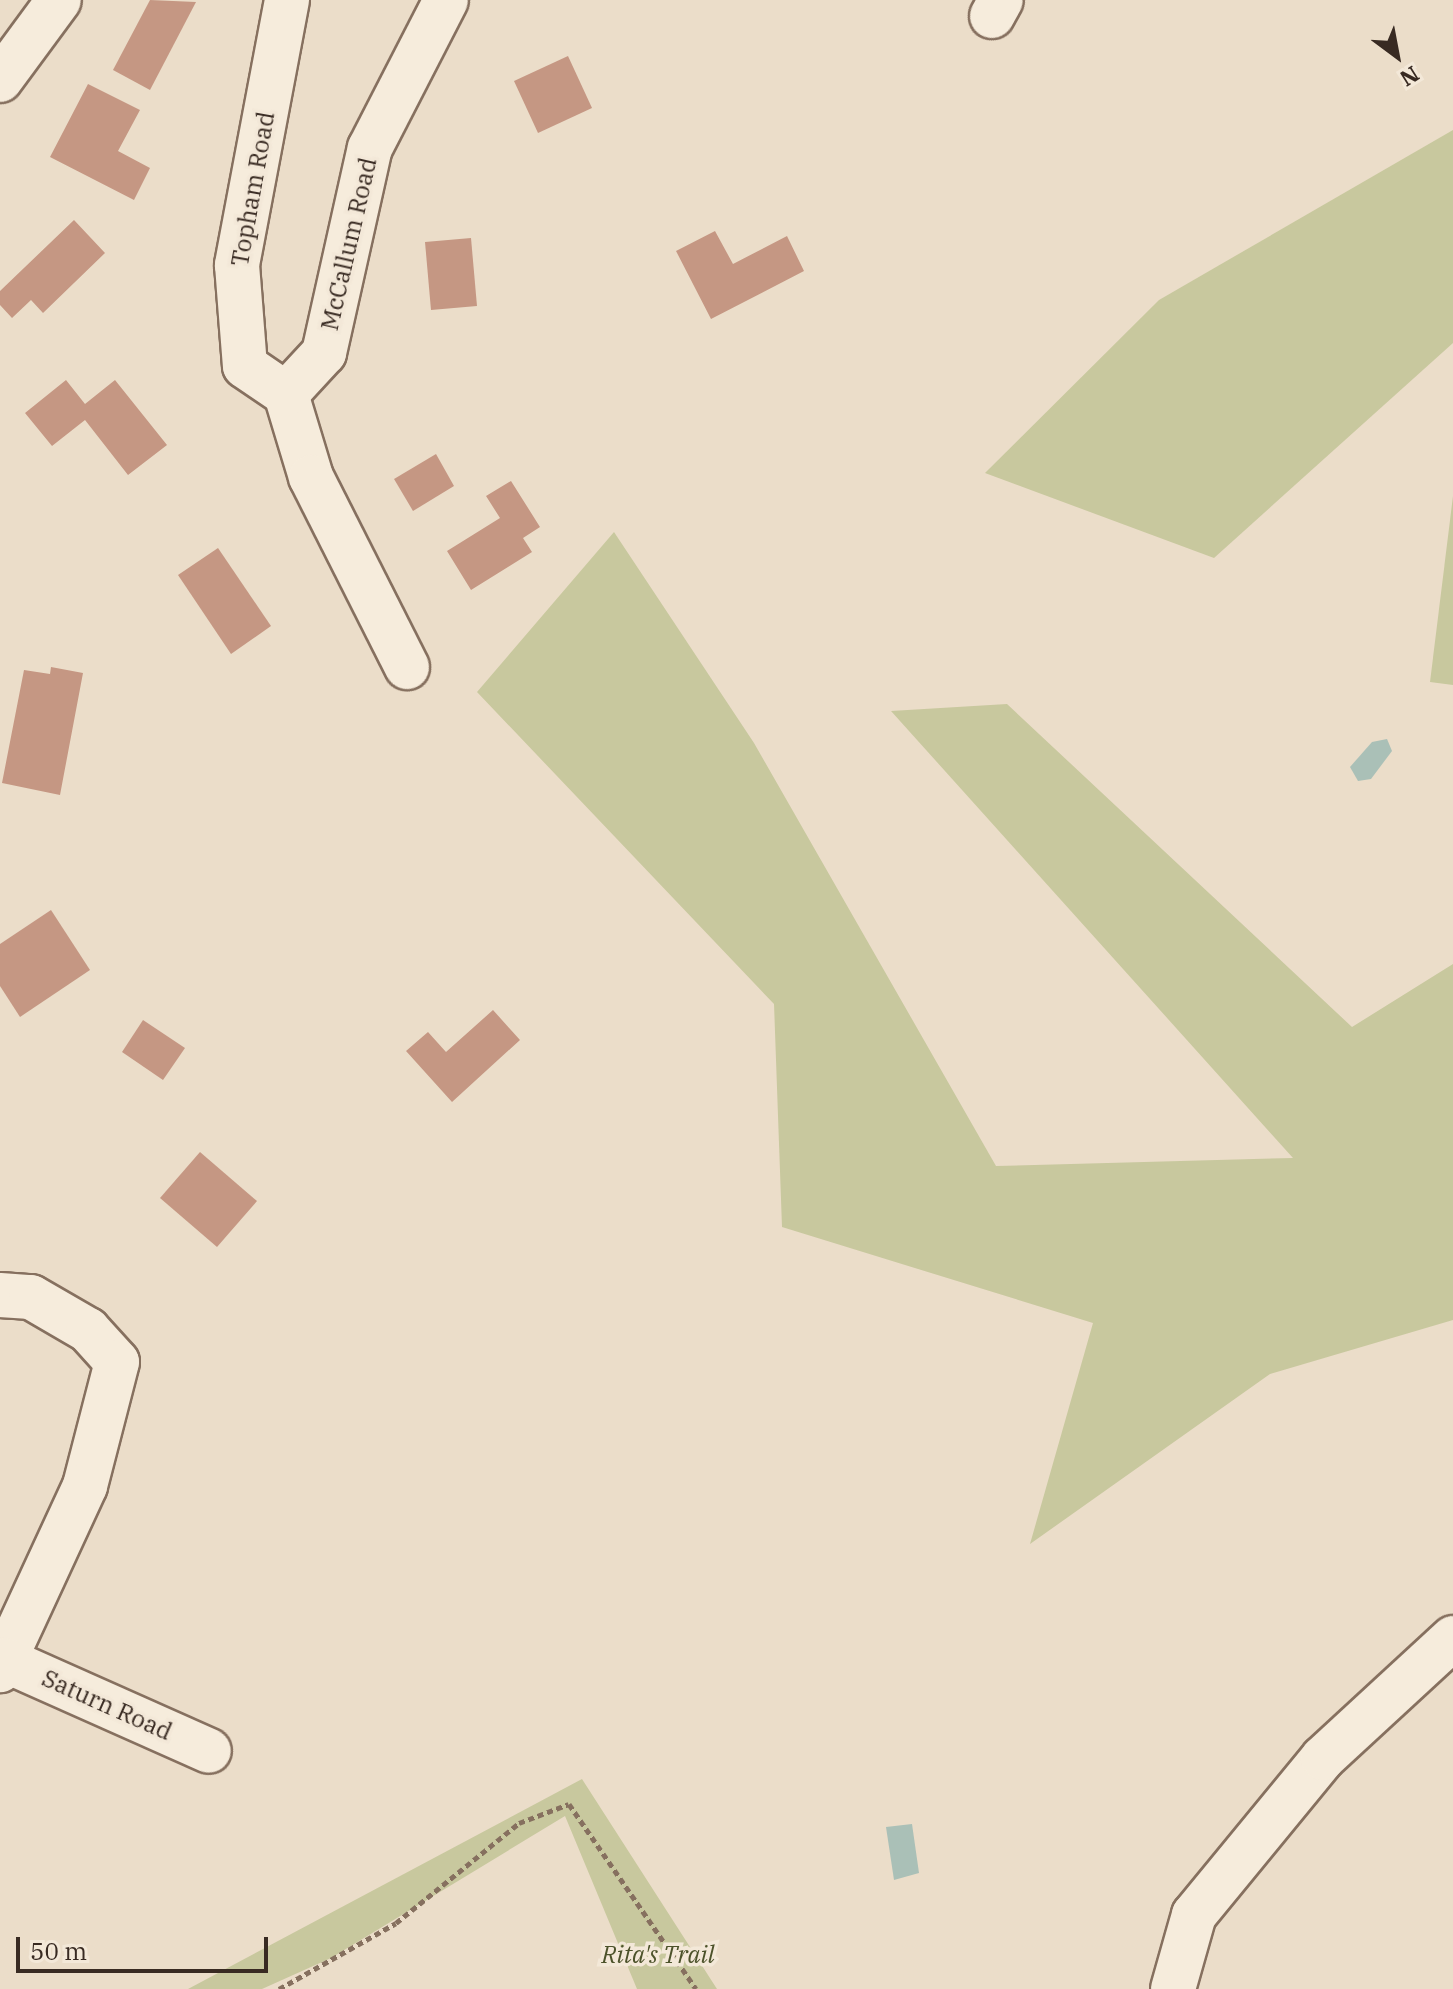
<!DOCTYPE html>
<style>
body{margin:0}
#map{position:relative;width:1453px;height:1989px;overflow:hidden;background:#ebddc9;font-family:"IBM Plex Serif",serif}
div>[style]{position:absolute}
.green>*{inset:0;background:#c8c89e}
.water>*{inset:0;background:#aac0b7}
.building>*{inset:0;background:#c59783}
.path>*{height:5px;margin-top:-2.5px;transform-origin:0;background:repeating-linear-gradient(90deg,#86705f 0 6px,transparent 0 10px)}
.roads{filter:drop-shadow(2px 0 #86705f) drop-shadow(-2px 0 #86705f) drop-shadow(0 2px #86705f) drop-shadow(0 -2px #86705f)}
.minor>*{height:44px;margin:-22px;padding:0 22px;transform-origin:22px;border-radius:22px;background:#f6ecdc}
span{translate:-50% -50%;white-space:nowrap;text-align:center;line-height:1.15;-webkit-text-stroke:7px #f3e8d8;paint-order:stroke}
.street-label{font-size:24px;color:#382a22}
.park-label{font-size:24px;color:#4c522a;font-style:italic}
.north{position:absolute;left:1357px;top:16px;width:80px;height:80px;-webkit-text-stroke:6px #f3e8d8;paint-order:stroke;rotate:148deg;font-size:22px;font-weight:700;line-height:32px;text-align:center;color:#382a22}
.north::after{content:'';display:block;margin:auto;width:28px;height:36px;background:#382a22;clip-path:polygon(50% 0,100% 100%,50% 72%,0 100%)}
.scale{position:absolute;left:16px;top:1937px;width:252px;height:36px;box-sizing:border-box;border:4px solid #382a22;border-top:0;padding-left:10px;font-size:24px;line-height:28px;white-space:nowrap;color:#382a22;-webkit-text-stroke:6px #f3e8d8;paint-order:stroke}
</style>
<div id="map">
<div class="green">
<div style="clip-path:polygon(1453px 130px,1453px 343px,1214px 558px,985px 473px,1159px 300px)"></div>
<div style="clip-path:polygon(1453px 496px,1453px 685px,1430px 682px)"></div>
<div style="clip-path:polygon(614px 532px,754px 743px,996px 1166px,1293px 1158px,891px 711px,1007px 704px,1352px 1027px,1453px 964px,1453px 1320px,1270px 1374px,1030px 1544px,1093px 1323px,782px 1227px,774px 1004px,477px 692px)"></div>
<div style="clip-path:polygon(582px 1779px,717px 1989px,637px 1989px,565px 1816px,331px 1958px,262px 1989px,188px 1989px)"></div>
</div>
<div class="water">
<div style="clip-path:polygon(1387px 739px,1392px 751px,1371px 779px,1358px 781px,1350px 767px,1372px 742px)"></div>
<div style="clip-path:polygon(912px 1824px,919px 1873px,894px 1880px,886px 1827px)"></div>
</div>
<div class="building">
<div style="clip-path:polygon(150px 0,196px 2px,150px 90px,113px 70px)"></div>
<div style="clip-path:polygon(568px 56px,592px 108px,538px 133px,514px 81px)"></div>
<div style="clip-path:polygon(88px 84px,140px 110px,118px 151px,150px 168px,134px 200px,50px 157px)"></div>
<div style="clip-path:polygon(74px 220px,105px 253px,43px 313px,31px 300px,12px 318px,0 305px,0 291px)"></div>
<div style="clip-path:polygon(715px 231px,733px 264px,787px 236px,804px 271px,711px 319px,676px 251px)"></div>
<div style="clip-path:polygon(471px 238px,477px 306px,431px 310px,425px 242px)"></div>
<div style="clip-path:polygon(66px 380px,85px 404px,115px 380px,167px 445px,128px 475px,85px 420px,52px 446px,25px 413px)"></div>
<div style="clip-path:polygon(436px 454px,454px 486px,413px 511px,394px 479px)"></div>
<div style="clip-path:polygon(511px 481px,540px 527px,523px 538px,532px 552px,471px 590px,447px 551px,500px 518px,486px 496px)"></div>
<div style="clip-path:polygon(218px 548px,271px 626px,231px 654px,178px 575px)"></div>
<div style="clip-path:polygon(51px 667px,83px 673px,60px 795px,2px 783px,24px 670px,50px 674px)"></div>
<div style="clip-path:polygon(51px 910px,90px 970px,20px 1017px,0 986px,0 944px)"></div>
<div style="clip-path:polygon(493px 1010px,520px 1040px,452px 1102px,406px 1051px,428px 1032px,446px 1052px)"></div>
<div style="clip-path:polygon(143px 1020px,185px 1048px,163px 1080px,122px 1052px)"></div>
<div style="clip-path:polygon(200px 1152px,257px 1201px,217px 1247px,160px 1198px)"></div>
</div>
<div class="path">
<div style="left:279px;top:1989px;width:134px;rotate:-29.4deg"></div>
<div style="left:396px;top:1923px;width:159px;rotate:-39.1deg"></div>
<div style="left:519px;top:1823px;width:53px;rotate:-20.8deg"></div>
<div style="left:569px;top:1804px;width:224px;rotate:55.5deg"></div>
</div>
<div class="roads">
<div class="minor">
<div style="left:287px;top:0;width:270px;rotate:100.7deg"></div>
<div style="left:237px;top:265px;width:101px;rotate:85.5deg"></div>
<div style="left:245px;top:366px;width:50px;rotate:34.3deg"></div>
<div style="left:286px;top:394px;width:87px;rotate:73.2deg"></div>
<div style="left:311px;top:477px;width:213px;rotate:63.2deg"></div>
<div style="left:992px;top:16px;width:18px;rotate:-61deg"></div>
<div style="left:0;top:80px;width:99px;rotate:-53.6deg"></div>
<div style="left:286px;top:394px;width:56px;rotate:-47.2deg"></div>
<div style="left:324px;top:353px;width:210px;rotate:-77.4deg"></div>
<div style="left:370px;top:148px;width:166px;rotate:-62.8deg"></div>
<div style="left:0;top:1295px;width:31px;rotate:4deg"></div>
<div style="left:31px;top:1297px;width:66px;rotate:30.1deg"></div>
<div style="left:88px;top:1330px;width:43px;rotate:47.8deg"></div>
<div style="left:117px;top:1362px;width:128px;rotate:104.5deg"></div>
<div style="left:85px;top:1486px;width:203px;rotate:114.8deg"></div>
<div style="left:5px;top:1660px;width:223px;rotate:24deg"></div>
<div style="left:1173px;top:1989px;width:77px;rotate:-74.2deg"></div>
<div style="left:1194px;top:1915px;width:203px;rotate:-50.6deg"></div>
<div style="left:1323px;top:1758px;width:177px;rotate:-42.7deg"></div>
</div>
</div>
<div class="street-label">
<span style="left:253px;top:189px;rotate:-80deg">Topham Road</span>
<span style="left:349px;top:244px;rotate:-77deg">McCallum Road</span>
<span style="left:107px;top:1705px;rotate:24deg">Saturn Road</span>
</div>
<div class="park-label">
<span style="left:658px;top:1955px">Rita's Trail</span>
</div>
<div class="north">N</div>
<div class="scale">50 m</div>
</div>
